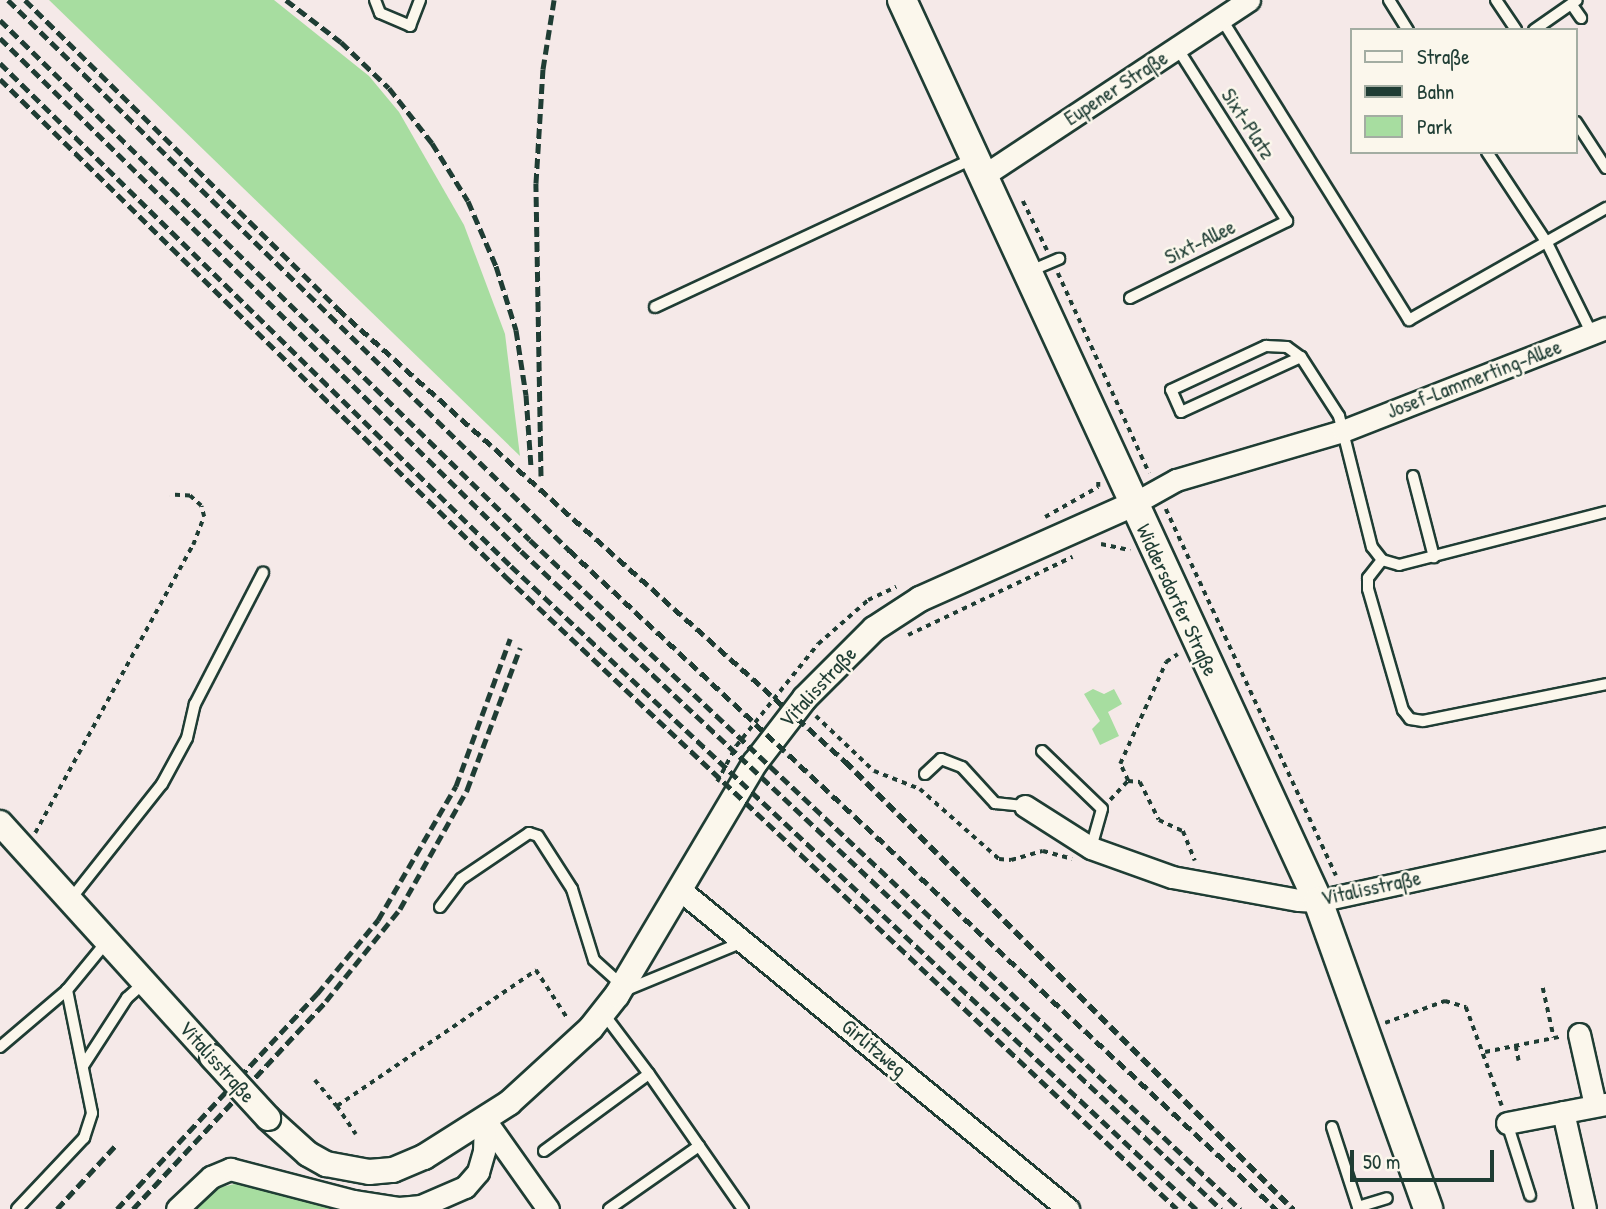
<!DOCTYPE html>
<meta charset="utf-8">
<style>
body{margin:0}
#map{position:relative;width:1606px;height:1209px;overflow:hidden;background:#f5e9e8;font-family:"Patrick Hand",sans-serif}
div>[style]{position:absolute}
.green>*{inset:0;background:#a7dda0}
.path>*{height:3.5px;margin-top:-1.75px;transform-origin:0;background:repeating-linear-gradient(90deg,#1f3d34 0 5px,transparent 0 10px)}
.roads{filter:drop-shadow(2px 0 #1f3d34) drop-shadow(-2px 0 #1f3d34) drop-shadow(0 2px #1f3d34) drop-shadow(0 -2px #1f3d34)}
.service>*{height:10px;margin:-5px;padding:0 5px;transform-origin:5px;border-radius:5px;background:#fbf7ec}
.minor>*{height:21px;margin:-10.5px;padding:0 10.5px;transform-origin:10.5px;border-radius:10.5px;background:#fbf7ec}
.tertiary>*{height:24px;margin:-12px;padding:0 12px;transform-origin:12px;border-radius:12px;background:#fbf7ec}
.secondary>*{height:28px;margin:-14px;padding:0 14px;transform-origin:14px;border-radius:14px;background:#fbf7ec}
.rail>*{height:5px;margin-top:-2.5px;transform-origin:0;background:repeating-linear-gradient(90deg,#1f3d34 0 10px,transparent 0 15px)}
.bridges{filter:drop-shadow(2px 0 #1f3d34) drop-shadow(-2px 0 #1f3d34) drop-shadow(0 2px #1f3d34) drop-shadow(0 -2px #1f3d34)}
.tertiary-bridge>*{height:24px;margin:-12px;padding:0 12px;transform-origin:12px;border-radius:12px;background:#fbf7ec}
span{translate:-50% -50%;white-space:nowrap;text-align:center;line-height:1.15;-webkit-text-stroke:5px #fbf7ec;paint-order:stroke}
.street-label{font-size:21px;color:#1f3d34}
.legend{position:absolute;left:1350px;top:28px;width:228px;height:126px;box-sizing:border-box;background:#fbf7ec;border:2px solid #a3ada2;margin:0;padding:9px 12px;list-style:none;font-size:21px;color:#1f3d34}
.legend li{display:flex;align-items:center;gap:14px;height:35px}
.legend b{width:35px;border:2px solid #a3ada2}
.scale{position:absolute;left:1350px;top:1150px;width:144px;height:32px;box-sizing:border-box;border:4px solid #1f3d34;border-top:0;padding-left:9px;font-size:21px;line-height:24px;white-space:nowrap;color:#1f3d34;-webkit-text-stroke:5px #fbf7ec;paint-order:stroke}
</style>
<div id="map">
<div class="green">
<div style="clip-path:polygon(49px 0,274px 0,369px 76px,399px 112px,464px 225px,505px 334px,520px 456px)"></div>
<div style="clip-path:polygon(1093px 689px,1104px 694px,1114px 689px,1122px 704px,1108px 712px,1119px 736px,1100px 745px,1092px 729px,1100px 721px,1084px 694px)"></div>
<div style="clip-path:polygon(243px 1182px,325px 1202px,330px 1209px,190px 1209px,209px 1190px)"></div>
</div>
<div class="path">
<div style="left:1023px;top:201px;width:55px;rotate:63.9deg"></div>
<div style="left:1058px;top:273px;width:220px;rotate:65.5deg"></div>
<div style="left:1166px;top:509px;width:404px;rotate:65.1deg"></div>
<div style="left:1045px;top:517px;width:61px;rotate:-29.5deg"></div>
<div style="left:1098px;top:487px;width:5px;rotate:-90deg"></div>
<div style="left:1101px;top:544px;width:30px;rotate:12deg"></div>
<div style="left:908px;top:635px;width:182px;rotate:-25.4deg"></div>
<div style="left:816px;top:716px;width:80px;rotate:43.5deg"></div>
<div style="left:874px;top:771px;width:49px;rotate:21.4deg"></div>
<div style="left:920px;top:789px;width:106px;rotate:41.5deg"></div>
<div style="left:999px;top:859px;width:12px;rotate:5deg"></div>
<div style="left:1011px;top:860px;width:33px;rotate:-16deg"></div>
<div style="left:1043px;top:851px;width:30px;rotate:15deg"></div>
<div style="left:1128px;top:781px;width:12px;rotate:5deg"></div>
<div style="left:1140px;top:782px;width:42px;rotate:63.4deg"></div>
<div style="left:1159px;top:820px;width:26px;rotate:25deg"></div>
<div style="left:1183px;top:831px;width:32px;rotate:68deg"></div>
<div style="left:717px;top:782px;width:41px;rotate:-62.2deg"></div>
<div style="left:736px;top:746px;width:131px;rotate:-51.2deg"></div>
<div style="left:818px;top:644px;width:67px;rotate:-41.3deg"></div>
<div style="left:868px;top:600px;width:31px;rotate:-25deg"></div>
<div style="left:1110px;top:800px;width:26px;rotate:-47deg"></div>
<div style="left:1128px;top:781px;width:19px;rotate:-115deg"></div>
<div style="left:1120px;top:764px;width:112px;rotate:-65.7deg"></div>
<div style="left:1166px;top:662px;width:14px;rotate:-34deg"></div>
<div style="left:35px;top:833px;width:328px;rotate:-61.3deg"></div>
<div style="left:193px;top:545px;width:30px;rotate:-69deg"></div>
<div style="left:204px;top:517px;width:11px;rotate:-105deg"></div>
<div style="left:201px;top:506px;width:15px;rotate:-138deg"></div>
<div style="left:190px;top:496px;width:20px;rotate:-177deg"></div>
<div style="left:1543px;top:988px;width:51px;rotate:77.6deg"></div>
<div style="left:1385px;top:1023px;width:64px;rotate:-20.1deg"></div>
<div style="left:1445px;top:1001px;width:22px;rotate:16deg"></div>
<div style="left:1466px;top:1007px;width:105px;rotate:70deg"></div>
<div style="left:1516px;top:1046px;width:15px;rotate:79deg"></div>
<div style="left:1485px;top:1052px;width:76px;rotate:-11.5deg"></div>
<div style="left:315px;top:1080px;width:34px;rotate:50deg"></div>
<div style="left:337px;top:1106px;width:241px;rotate:-34.3deg"></div>
<div style="left:536px;top:970px;width:59px;rotate:56.9deg"></div>
<div style="left:337px;top:1106px;width:34px;rotate:56deg"></div>
</div>
<div class="roads">
<div class="service">
<div style="left:375px;top:0;width:14px;rotate:69deg"></div>
<div style="left:380px;top:13px;width:33px;rotate:23deg"></div>
<div style="left:410px;top:26px;width:28px;rotate:-69deg"></div>
<div style="left:1389px;top:0;width:36px;rotate:58deg"></div>
<div style="left:1496px;top:0;width:36px;rotate:56deg"></div>
<div style="left:1572px;top:5px;width:16px;rotate:55deg"></div>
<div style="left:1221px;top:18px;width:356px;rotate:58.1deg"></div>
<div style="left:1409px;top:320px;width:227px;rotate:-29.6deg"></div>
<div style="left:1534px;top:30px;width:52px;rotate:-34.9deg"></div>
<div style="left:1576px;top:122px;width:55px;rotate:56.9deg"></div>
<div style="left:1487px;top:152px;width:109px;rotate:56.6deg"></div>
<div style="left:1547px;top:243px;width:99px;rotate:63.7deg"></div>
<div style="left:1028px;top:272px;width:34px;rotate:-23deg"></div>
<div style="left:1130px;top:298px;width:175px;rotate:-26.1deg"></div>
<div style="left:1287px;top:221px;width:205px;rotate:-122.4deg"></div>
<div style="left:655px;top:307px;width:351px;rotate:-25deg"></div>
<div style="left:1301px;top:357px;width:132px;rotate:155.4deg"></div>
<div style="left:1181px;top:412px;width:24px;rotate:-114deg"></div>
<div style="left:1171px;top:390px;width:105px;rotate:-24.9deg"></div>
<div style="left:1266px;top:346px;width:21px;rotate:3deg"></div>
<div style="left:1287px;top:347px;width:17px;rotate:36deg"></div>
<div style="left:1301px;top:357px;width:70px;rotate:57.2deg"></div>
<div style="left:1339px;top:416px;width:135px;rotate:75.9deg"></div>
<div style="left:1372px;top:547px;width:16px;rotate:52deg"></div>
<div style="left:1382px;top:560px;width:18px;rotate:16deg"></div>
<div style="left:1399px;top:565px;width:214px;rotate:-14.4deg"></div>
<div style="left:1413px;top:476px;width:84px;rotate:75.5deg"></div>
<div style="left:1382px;top:560px;width:23px;rotate:128deg"></div>
<div style="left:1368px;top:578px;width:11px;rotate:90deg"></div>
<div style="left:1368px;top:589px;width:126px;rotate:73.9deg"></div>
<div style="left:1403px;top:710px;width:11px;rotate:52deg"></div>
<div style="left:1410px;top:719px;width:13px;rotate:9deg"></div>
<div style="left:1423px;top:721px;width:187px;rotate:-11.4deg"></div>
<div style="left:1042px;top:751px;width:83px;rotate:44deg"></div>
<div style="left:1102px;top:809px;width:41px;rotate:105.8deg"></div>
<div style="left:925px;top:774px;width:22px;rotate:-43deg"></div>
<div style="left:941px;top:759px;width:22px;rotate:21deg"></div>
<div style="left:962px;top:767px;width:49px;rotate:47.5deg"></div>
<div style="left:995px;top:803px;width:30px;rotate:6deg"></div>
<div style="left:70px;top:900px;width:148px;rotate:-51.6deg"></div>
<div style="left:162px;top:784px;width:52px;rotate:-61.5deg"></div>
<div style="left:187px;top:738px;width:35px;rotate:-77deg"></div>
<div style="left:195px;top:704px;width:148px;rotate:-62.6deg"></div>
<div style="left:440px;top:907px;width:35px;rotate:-53deg"></div>
<div style="left:461px;top:879px;width:82px;rotate:-34.1deg"></div>
<div style="left:529px;top:833px;width:9px;rotate:18deg"></div>
<div style="left:538px;top:836px;width:63px;rotate:57.3deg"></div>
<div style="left:572px;top:889px;width:74px;rotate:72.8deg"></div>
<div style="left:594px;top:960px;width:39px;rotate:42deg"></div>
<div style="left:626px;top:990px;width:126px;rotate:-22.3deg"></div>
<div style="left:603px;top:1013px;width:76px;rotate:53deg"></div>
<div style="left:0;top:1047px;width:88px;rotate:-40.4deg"></div>
<div style="left:67px;top:990px;width:65px;rotate:-50.6deg"></div>
<div style="left:83px;top:1066px;width:81px;rotate:-57.1deg"></div>
<div style="left:127px;top:998px;width:24px;rotate:-42deg"></div>
<div style="left:1507px;top:1123px;width:76px;rotate:72.3deg"></div>
<div style="left:1332px;top:1127px;width:84px;rotate:72deg"></div>
<div style="left:1358px;top:1207px;width:30px;rotate:-17deg"></div>
<div style="left:544px;top:1151px;width:130px;rotate:-36.3deg"></div>
<div style="left:649px;top:1074px;width:165px;rotate:55.2deg"></div>
<div style="left:17px;top:1209px;width:98px;rotate:-46.7deg"></div>
<div style="left:84px;top:1138px;width:26px;rotate:-72deg"></div>
<div style="left:92px;top:1113px;width:126px;rotate:-101.5deg"></div>
<div style="left:609px;top:1209px;width:110px;rotate:-35deg"></div>
</div>
<div class="minor">
<div style="left:983px;top:176px;width:319px;rotate:-33.5deg"></div>
<div style="left:1133px;top:504px;width:49px;rotate:-29.2deg"></div>
<div style="left:1176px;top:480px;width:174px;rotate:-16.4deg"></div>
<div style="left:1343px;top:431px;width:282px;rotate:-21.4deg"></div>
<div style="left:1025px;top:806px;width:78px;rotate:32.5deg"></div>
<div style="left:1091px;top:848px;width:86px;rotate:19.7deg"></div>
<div style="left:1172px;top:877px;width:129px;rotate:10.3deg"></div>
<div style="left:1299px;top:900px;width:19px;rotate:3deg"></div>
<div style="left:1318px;top:901px;width:295px;rotate:-12.3deg"></div>
<div style="left:679px;top:889px;width:504px;rotate:39.44deg"></div>
<div style="left:1579px;top:1034px;width:73px;rotate:77.3deg"></div>
<div style="left:1563px;top:1112px;width:99px;rotate:77.2deg"></div>
<div style="left:485px;top:1120px;width:109px;rotate:54.7deg"></div>
<div style="left:1507px;top:1123px;width:101px;rotate:-10.9deg"></div>
<div style="left:177px;top:1209px;width:47px;rotate:-43.3deg"></div>
<div style="left:211px;top:1177px;width:21px;rotate:-23deg"></div>
<div style="left:230px;top:1169px;width:127px;rotate:14.6deg"></div>
<div style="left:353px;top:1201px;width:47px;rotate:8.7deg"></div>
<div style="left:399px;top:1208px;width:22px;rotate:-5deg"></div>
<div style="left:421px;top:1206px;width:48px;rotate:-23.4deg"></div>
<div style="left:465px;top:1187px;width:20px;rotate:-49deg"></div>
<div style="left:478px;top:1172px;width:22px;rotate:-74deg"></div>
<div style="left:484px;top:1151px;width:31px;rotate:-88deg"></div>
</div>
<div class="tertiary">
<div style="left:0;top:823px;width:316px;rotate:47.8deg"></div>
<div style="left:268px;top:1118px;width:54px;rotate:42deg"></div>
<div style="left:308px;top:1154px;width:21px;rotate:29deg"></div>
<div style="left:326px;top:1164px;width:44px;rotate:10.5deg"></div>
<div style="left:369px;top:1172px;width:24px;rotate:-5deg"></div>
<div style="left:393px;top:1170px;width:34px;rotate:-23deg"></div>
<div style="left:424px;top:1157px;width:101px;rotate:-32.4deg"></div>
<div style="left:509px;top:1103px;width:111px;rotate:-42.4deg"></div>
<div style="left:591px;top:1028px;width:42px;rotate:-51.8deg"></div>
<div style="left:617px;top:995px;width:270px;rotate:-59.3deg"></div>
<div style="left:755px;top:763px;width:82px;rotate:-52.4deg"></div>
<div style="left:805px;top:698px;width:98px;rotate:-45deg"></div>
<div style="left:874px;top:629px;width:55px;rotate:-33.1deg"></div>
<div style="left:920px;top:599px;width:233px;rotate:-24deg"></div>
</div>
<div class="secondary">
<div style="left:902px;top:0;width:992px;rotate:65.22deg"></div>
<div style="left:1318px;top:901px;width:327px;rotate:70.3deg"></div>
</div>
</div>
<div class="rail">
<div style="left:8px;top:0;width:786px;rotate:44.43deg"></div>
<div style="left:569px;top:550px;width:967px;rotate:42.99deg"></div>
<div style="left:25px;top:0;width:440px;rotate:44.6deg"></div>
<div style="left:338px;top:309px;width:679px;rotate:41.72deg"></div>
<div style="left:845px;top:761px;width:634px;rotate:45deg"></div>
<div style="left:286px;top:0;width:69px;rotate:37.4deg"></div>
<div style="left:341px;top:42px;width:66px;rotate:43.8deg"></div>
<div style="left:389px;top:88px;width:70px;rotate:52deg"></div>
<div style="left:432px;top:143px;width:68px;rotate:58.2deg"></div>
<div style="left:468px;top:201px;width:71px;rotate:66.7deg"></div>
<div style="left:496px;top:266px;width:67px;rotate:72.6deg"></div>
<div style="left:516px;top:330px;width:66px;rotate:81.3deg"></div>
<div style="left:526px;top:395px;width:72px;rotate:86deg"></div>
<div style="left:0;top:20px;width:742px;rotate:44.45deg"></div>
<div style="left:530px;top:540px;width:976px;rotate:43.3deg"></div>
<div style="left:0;top:38px;width:731px;rotate:44.56deg"></div>
<div style="left:521px;top:551px;width:961px;rotate:43.23deg"></div>
<div style="left:0;top:63px;width:717px;rotate:44.55deg"></div>
<div style="left:511px;top:566px;width:940px;rotate:43.19deg"></div>
<div style="left:0;top:79px;width:709px;rotate:44.54deg"></div>
<div style="left:505px;top:576px;width:923px;rotate:43.29deg"></div>
<div style="left:541px;top:476px;width:293px;rotate:-91deg"></div>
<div style="left:536px;top:183px;width:114px;rotate:-86.5deg"></div>
<div style="left:543px;top:69px;width:70px;rotate:-80.9deg"></div>
<div style="left:57px;top:1209px;width:87px;rotate:-47.3deg"></div>
<div style="left:117px;top:1209px;width:294px;rotate:-47.1deg"></div>
<div style="left:317px;top:994px;width:96px;rotate:-50.5deg"></div>
<div style="left:378px;top:920px;width:155px;rotate:-59.8deg"></div>
<div style="left:456px;top:786px;width:157px;rotate:-69.8deg"></div>
<div style="left:133px;top:1209px;width:284px;rotate:-47.1deg"></div>
<div style="left:326px;top:1001px;width:118px;rotate:-51.2deg"></div>
<div style="left:400px;top:909px;width:137px;rotate:-60.6deg"></div>
<div style="left:467px;top:790px;width:152px;rotate:-69.5deg"></div>
</div>
<div class="bridges">
<div class="tertiary-bridge">
<div style="left:212px;top:1057px;width:83px;rotate:47.4deg"></div>
</div>
</div>
<div class="street-label">
<span style="left:1116px;top:88px;rotate:-33deg">Eupener Straße</span>
<span style="left:1248px;top:124px;rotate:57deg">Sixt-Platz</span>
<span style="left:1200px;top:242px;rotate:-26deg">Sixt-Allee</span>
<span style="left:1474px;top:379px;rotate:-21deg">Josef-Lammerting-Allee</span>
<span style="left:1177px;top:600px;rotate:65deg">Widdersdorfer Straße</span>
<span style="left:818px;top:687px;rotate:-47deg">Vitalisstraße</span>
<span style="left:1371px;top:888px;rotate:-12deg">Vitalisstraße</span>
<span style="left:874px;top:1048px;rotate:40deg">Girlitzweg</span>
<span style="left:217px;top:1062px;rotate:48deg">Vitalisstraße</span>
</div>
<ul class="legend">
<li><b style="height:9px;background:#fbf7ec"></b>Straße</li>
<li><b style="height:9px;background:#1f3d34"></b>Bahn</li>
<li><b style="height:19px;background:#a7dda0"></b>Park</li>
</ul>
<div class="scale">50 m</div>
</div>
